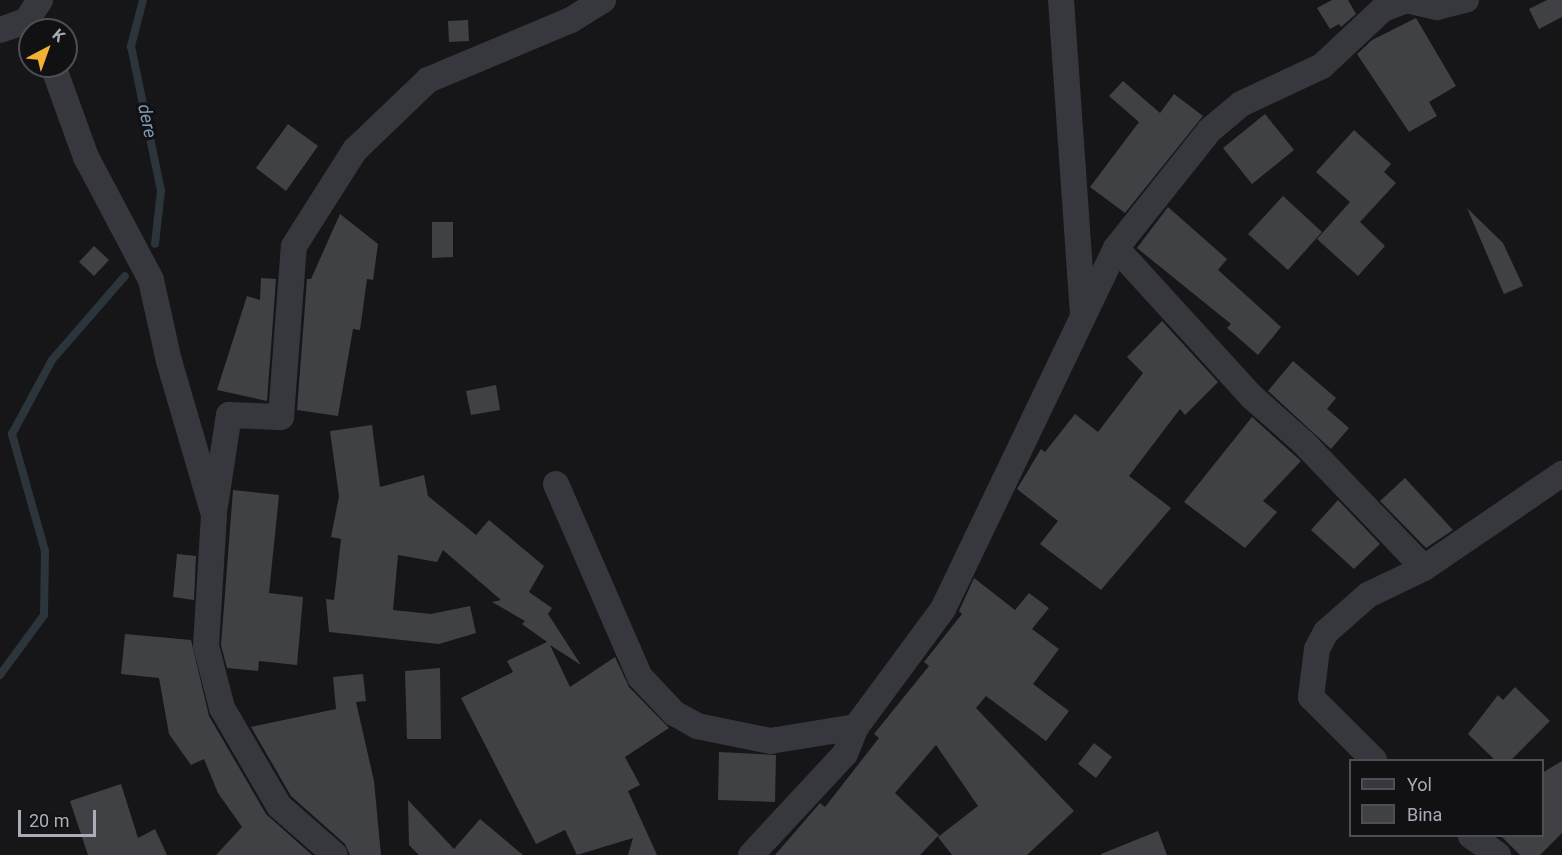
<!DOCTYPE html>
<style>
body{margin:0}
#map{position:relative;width:1562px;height:855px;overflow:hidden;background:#161618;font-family:Roboto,sans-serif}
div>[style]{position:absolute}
.stream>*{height:8px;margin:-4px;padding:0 4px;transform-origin:4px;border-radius:4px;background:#2c353c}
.building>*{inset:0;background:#404145}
.minor>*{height:26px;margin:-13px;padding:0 13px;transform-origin:13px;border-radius:13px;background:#37383d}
span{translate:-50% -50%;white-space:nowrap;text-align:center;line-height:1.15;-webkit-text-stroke:6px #111113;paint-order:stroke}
.water-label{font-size:18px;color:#7f9bb3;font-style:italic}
.legend{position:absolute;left:1349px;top:759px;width:195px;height:78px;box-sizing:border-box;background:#111113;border:2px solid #4d4f55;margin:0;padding:8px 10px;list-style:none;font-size:18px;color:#a8adb8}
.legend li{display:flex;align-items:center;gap:12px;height:30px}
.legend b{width:30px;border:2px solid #4d4f55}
.north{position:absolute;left:18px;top:18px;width:60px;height:60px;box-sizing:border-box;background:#111113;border:2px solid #4d4f55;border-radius:50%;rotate:41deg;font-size:16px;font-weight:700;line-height:24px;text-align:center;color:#a8adb8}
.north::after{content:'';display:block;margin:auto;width:21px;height:27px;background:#f2b134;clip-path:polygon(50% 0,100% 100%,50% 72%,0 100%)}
.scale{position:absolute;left:18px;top:810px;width:78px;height:27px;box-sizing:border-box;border:3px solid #a8adb8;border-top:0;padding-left:8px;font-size:18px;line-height:21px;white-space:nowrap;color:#a8adb8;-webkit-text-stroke:4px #111113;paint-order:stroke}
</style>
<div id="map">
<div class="stream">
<div style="left:143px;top:0;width:48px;rotate:104.6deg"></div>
<div style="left:131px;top:46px;width:148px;rotate:78.3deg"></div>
<div style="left:161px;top:191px;width:53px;rotate:96.5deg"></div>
<div style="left:0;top:675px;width:74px;rotate:-53.7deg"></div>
<div style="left:44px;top:615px;width:64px;rotate:-89.1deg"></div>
<div style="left:45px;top:551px;width:122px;rotate:-105.8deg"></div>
<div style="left:12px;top:434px;width:84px;rotate:-61.6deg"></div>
<div style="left:52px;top:360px;width:111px;rotate:-49deg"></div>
</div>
<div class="building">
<div style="clip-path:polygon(1332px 0,1348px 0,1356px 14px,1341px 27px,1339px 24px,1330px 29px,1317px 8px)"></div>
<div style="clip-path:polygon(1547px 0,1562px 0,1562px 17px,1539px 29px,1529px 9px)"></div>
<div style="clip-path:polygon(1416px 18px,1456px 86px,1429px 102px,1437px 116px,1409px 132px,1357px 54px,1372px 40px)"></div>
<div style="clip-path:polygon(468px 20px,469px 41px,449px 42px,448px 21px)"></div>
<div style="clip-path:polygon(1123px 81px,1160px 113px,1174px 94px,1203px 116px,1125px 213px,1090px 187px,1139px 122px,1109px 96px)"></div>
<div style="clip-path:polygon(1265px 114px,1294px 150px,1252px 184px,1223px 148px)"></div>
<div style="clip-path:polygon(288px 124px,318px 146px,286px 191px,256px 168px)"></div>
<div style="clip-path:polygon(1354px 130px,1391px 164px,1384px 172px,1396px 183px,1360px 222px,1385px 246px,1358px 276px,1317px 239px,1350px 202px,1316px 172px)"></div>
<div style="clip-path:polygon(1283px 196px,1322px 232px,1288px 270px,1248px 234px)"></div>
<div style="clip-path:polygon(1168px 207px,1227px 259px,1218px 270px,1281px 327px,1258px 355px,1227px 328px,1231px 324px,1137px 248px)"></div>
<div style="clip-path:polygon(1467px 208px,1503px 243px,1523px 286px,1504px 294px)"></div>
<div style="clip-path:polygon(340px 214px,378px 244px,373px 280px,367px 279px,360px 330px,353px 329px,338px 416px,297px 410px,307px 279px,311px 279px)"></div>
<div style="clip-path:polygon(432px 222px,453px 222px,453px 257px,432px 258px)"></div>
<div style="clip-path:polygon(94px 246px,109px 260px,94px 276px,79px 262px)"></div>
<div style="clip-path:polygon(261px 278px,276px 279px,267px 401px,217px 390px,247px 296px,260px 300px)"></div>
<div style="clip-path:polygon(1162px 321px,1218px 382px,1185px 415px,1180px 409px,1129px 476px,1171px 508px,1101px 590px,1040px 544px,1058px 521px,1017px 489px,1041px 449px,1045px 452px,1075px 414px,1098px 432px,1143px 373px,1127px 357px)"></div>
<div style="clip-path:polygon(1293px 361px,1336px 398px,1327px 409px,1349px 428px,1331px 449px,1268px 391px)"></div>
<div style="clip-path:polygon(496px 385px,500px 410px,471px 415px,466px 391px)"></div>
<div style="clip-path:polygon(1252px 417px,1301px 461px,1263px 501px,1277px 512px,1245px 548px,1184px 502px)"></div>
<div style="clip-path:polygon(372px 425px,380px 487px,424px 475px,428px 496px,476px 535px,489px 520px,544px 566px,529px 592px,552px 608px,548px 614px,581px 665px,550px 645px,570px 687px,615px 657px,629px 687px,669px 728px,625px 757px,640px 785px,628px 791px,657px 855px,628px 855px,633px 838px,577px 855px,565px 830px,536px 844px,461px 698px,513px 672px,507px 661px,547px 642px,522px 624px,525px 621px,492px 602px,501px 600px,443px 550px,437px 562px,398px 555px,393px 610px,431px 614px,470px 606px,476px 633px,439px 644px,329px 632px,326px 599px,334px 600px,341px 539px,331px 537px,339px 496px,330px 431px)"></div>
<div style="clip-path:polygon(1405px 478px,1453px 530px,1426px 548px,1380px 501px)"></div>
<div style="clip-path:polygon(233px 490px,279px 495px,269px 593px,303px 597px,297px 665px,259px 661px,258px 671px,227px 668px,221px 645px)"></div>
<div style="clip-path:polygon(1338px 500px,1380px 544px,1354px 569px,1311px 530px)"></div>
<div style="clip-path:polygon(177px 554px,196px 556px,194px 600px,173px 597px)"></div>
<div style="clip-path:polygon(974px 578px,1015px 610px,1029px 593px,1049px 608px,1032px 629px,1059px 649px,1033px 684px,1069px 711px,1046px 741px,986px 696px,976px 708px,1074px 811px,1027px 855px,952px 855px,938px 837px,978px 806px,936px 745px,895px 793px,939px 835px,920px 855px,775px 855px,820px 803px,825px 807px,879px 738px,874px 734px,929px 666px,924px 662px,962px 614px,959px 611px)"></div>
<div style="clip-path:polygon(125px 634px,191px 640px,209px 716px,266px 814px,312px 855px,216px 855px,242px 827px,218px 793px,204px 759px,191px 765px,169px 734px,159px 678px,121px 674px)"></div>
<div style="clip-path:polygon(440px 668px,441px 739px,407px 739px,405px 671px)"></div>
<div style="clip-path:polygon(363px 674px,366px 701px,356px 702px,374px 781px,381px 855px,350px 855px,345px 844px,291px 796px,251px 727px,336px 709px,333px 677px)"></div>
<div style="clip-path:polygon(1515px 687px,1550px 721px,1511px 760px,1495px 760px,1468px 734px,1498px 695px,1503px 700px)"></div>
<div style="clip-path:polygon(1094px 743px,1112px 757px,1096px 778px,1078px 764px)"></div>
<div style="clip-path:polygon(719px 752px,776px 755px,775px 802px,718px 800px)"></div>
<div style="clip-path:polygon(1562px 761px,1562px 833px,1540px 855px,1520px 855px,1501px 836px,1542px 836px,1542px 773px)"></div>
<div style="clip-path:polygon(121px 784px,138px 838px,155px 829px,167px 855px,88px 855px,70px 801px)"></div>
<div style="clip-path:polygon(408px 800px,454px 849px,480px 819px,523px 855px,419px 855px,409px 845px)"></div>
<div style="clip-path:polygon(1158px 831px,1167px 855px,1101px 855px,1101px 854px)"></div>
</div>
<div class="minor">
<div style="left:1061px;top:0;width:316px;rotate:86deg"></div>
<div style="left:26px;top:21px;width:25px;rotate:-56deg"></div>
<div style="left:0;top:30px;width:28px;rotate:-19deg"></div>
<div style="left:26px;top:21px;width:12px;rotate:48deg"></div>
<div style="left:53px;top:66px;width:97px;rotate:70.1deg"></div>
<div style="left:86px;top:157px;width:139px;rotate:62.1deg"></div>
<div style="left:151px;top:280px;width:83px;rotate:77.5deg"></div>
<div style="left:169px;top:361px;width:160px;rotate:73.7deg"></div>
<div style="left:214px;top:515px;width:131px;rotate:93.5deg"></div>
<div style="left:206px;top:646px;width:64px;rotate:75.5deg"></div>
<div style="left:222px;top:708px;width:113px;rotate:59.8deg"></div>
<div style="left:279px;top:806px;width:74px;rotate:41.2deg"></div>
<div style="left:1116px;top:248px;width:202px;rotate:47.6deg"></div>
<div style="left:1252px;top:397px;width:69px;rotate:41.5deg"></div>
<div style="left:1304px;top:443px;width:173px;rotate:46.2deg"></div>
<div style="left:556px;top:484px;width:210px;rotate:66.5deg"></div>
<div style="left:640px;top:677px;width:50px;rotate:46.6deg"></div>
<div style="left:674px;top:713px;width:26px;rotate:29deg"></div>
<div style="left:697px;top:726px;width:75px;rotate:11.6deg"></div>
<div style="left:770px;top:741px;width:87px;rotate:-9.2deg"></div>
<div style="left:215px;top:506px;width:92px;rotate:-81.3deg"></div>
<div style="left:229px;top:415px;width:52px;rotate:2.2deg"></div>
<div style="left:281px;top:417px;width:171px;rotate:-85.7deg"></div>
<div style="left:294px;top:246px;width:114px;rotate:-57.6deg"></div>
<div style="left:355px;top:150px;width:101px;rotate:-43.8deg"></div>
<div style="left:428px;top:80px;width:155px;rotate:-22.8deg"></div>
<div style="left:571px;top:20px;width:38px;rotate:-32deg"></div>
<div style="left:1374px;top:760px;width:89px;rotate:-135deg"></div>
<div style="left:1311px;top:697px;width:48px;rotate:-82.9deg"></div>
<div style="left:1317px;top:649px;width:19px;rotate:-62deg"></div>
<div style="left:1326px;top:632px;width:56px;rotate:-41.4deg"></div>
<div style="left:1368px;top:595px;width:62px;rotate:-25.7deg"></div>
<div style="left:1424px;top:568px;width:167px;rotate:-34.3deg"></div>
<div style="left:1471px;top:836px;width:33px;rotate:35deg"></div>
<div style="left:751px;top:855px;width:138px;rotate:-47.1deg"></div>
<div style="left:845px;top:754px;width:29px;rotate:-68deg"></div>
<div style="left:856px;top:727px;width:147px;rotate:-53.6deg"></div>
<div style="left:943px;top:609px;width:400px;rotate:-64.4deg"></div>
<div style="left:1116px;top:248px;width:151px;rotate:-51.5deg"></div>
<div style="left:1210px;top:130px;width:40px;rotate:-40deg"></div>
<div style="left:1241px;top:104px;width:89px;rotate:-25.1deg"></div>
<div style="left:1322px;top:66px;width:83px;rotate:-43.1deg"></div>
<div style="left:1383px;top:9px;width:25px;rotate:-21deg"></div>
<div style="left:1406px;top:0;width:32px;rotate:13deg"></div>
<div style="left:1437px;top:7px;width:30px;rotate:-14deg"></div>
</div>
<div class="water-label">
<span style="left:147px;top:121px;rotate:78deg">dere</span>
</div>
<ul class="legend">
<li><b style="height:8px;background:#37383d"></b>Yol</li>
<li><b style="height:16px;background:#404145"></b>Bina</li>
</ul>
<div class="north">K</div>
<div class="scale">20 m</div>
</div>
